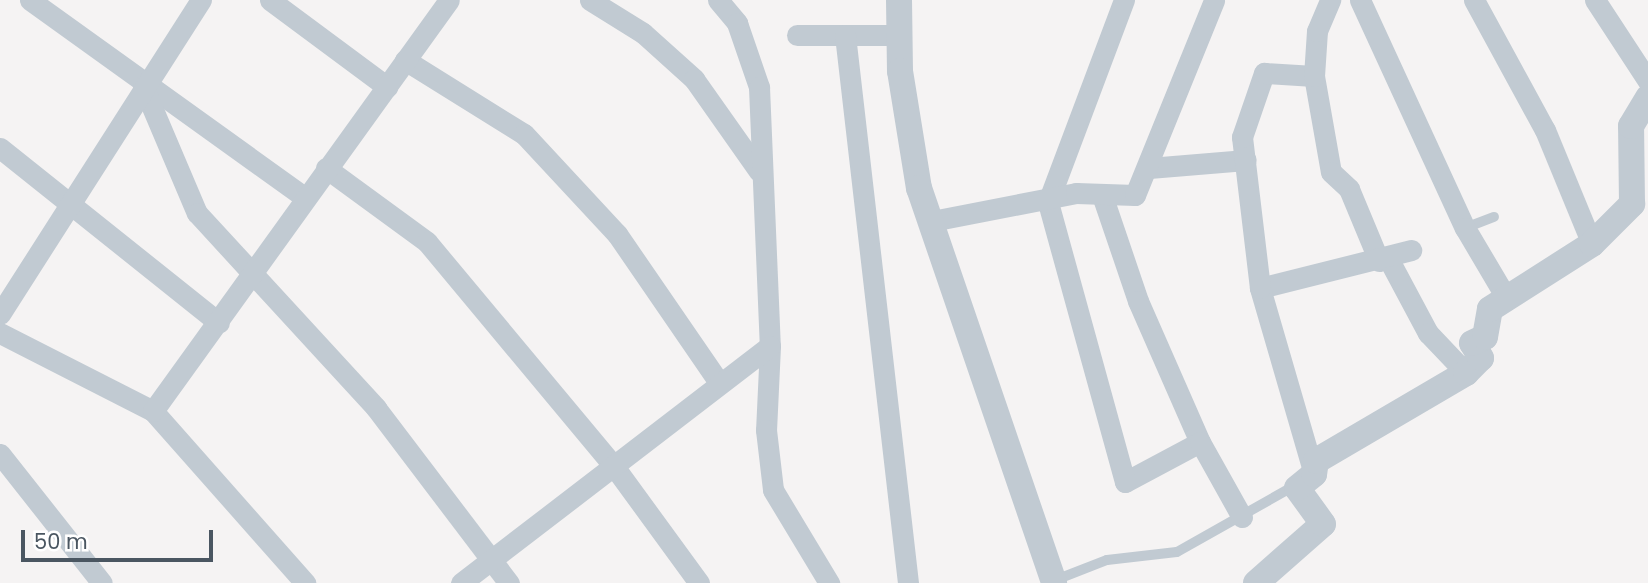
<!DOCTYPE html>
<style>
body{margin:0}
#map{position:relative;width:1648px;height:583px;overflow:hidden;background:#f5f3f3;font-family:Poppins,sans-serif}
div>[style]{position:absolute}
.service>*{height:10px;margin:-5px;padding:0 5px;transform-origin:5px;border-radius:5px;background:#c1cad2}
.minor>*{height:21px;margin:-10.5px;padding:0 10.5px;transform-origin:10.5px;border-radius:10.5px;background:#c1cad2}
.tertiary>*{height:26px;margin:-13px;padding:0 13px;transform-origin:13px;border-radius:13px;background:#c1cad2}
span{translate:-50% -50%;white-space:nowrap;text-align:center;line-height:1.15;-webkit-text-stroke:7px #fff;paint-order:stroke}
.scale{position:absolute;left:21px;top:530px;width:192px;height:32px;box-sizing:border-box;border:4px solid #4a5661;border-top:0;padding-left:9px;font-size:21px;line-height:24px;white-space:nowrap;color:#4a5661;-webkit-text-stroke:5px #fff;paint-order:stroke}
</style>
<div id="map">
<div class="service">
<div style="left:1465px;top:228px;width:31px;rotate:-21deg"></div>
<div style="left:1053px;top:581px;width:58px;rotate:-21.3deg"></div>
<div style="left:1107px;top:560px;width:70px;rotate:-6.5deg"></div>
<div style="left:1177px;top:552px;width:134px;rotate:-29.4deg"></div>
</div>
<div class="minor">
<div style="left:30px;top:0;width:336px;rotate:35.7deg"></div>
<div style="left:270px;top:0;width:146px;rotate:36.6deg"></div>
<div style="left:590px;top:0;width:62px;rotate:31.9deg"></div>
<div style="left:643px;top:33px;width:69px;rotate:42deg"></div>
<div style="left:694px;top:79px;width:113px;rotate:54.8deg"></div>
<div style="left:718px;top:0;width:30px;rotate:50deg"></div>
<div style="left:737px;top:23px;width:68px;rotate:71deg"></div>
<div style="left:759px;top:87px;width:259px;rotate:87.6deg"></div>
<div style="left:770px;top:346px;width:84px;rotate:92.7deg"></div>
<div style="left:766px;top:430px;width:60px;rotate:83.3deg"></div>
<div style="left:773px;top:490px;width:109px;rotate:58.9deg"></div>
<div style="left:1360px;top:0;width:251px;rotate:65.3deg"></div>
<div style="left:1465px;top:228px;width:82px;rotate:59.4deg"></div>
<div style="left:1474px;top:0;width:148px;rotate:61.4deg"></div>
<div style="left:1545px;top:130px;width:123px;rotate:67.6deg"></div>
<div style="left:1595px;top:0;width:97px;rotate:56.8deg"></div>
<div style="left:797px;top:35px;width:48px"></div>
<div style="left:898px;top:35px;width:53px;rotate:180deg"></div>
<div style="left:845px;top:35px;width:552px;rotate:83.44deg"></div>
<div style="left:405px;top:60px;width:140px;rotate:31.9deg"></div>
<div style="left:524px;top:134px;width:137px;rotate:47.1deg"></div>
<div style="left:617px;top:234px;width:178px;rotate:55.5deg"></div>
<div style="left:1314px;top:76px;width:97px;rotate:80deg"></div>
<div style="left:1331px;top:172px;width:25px;rotate:43deg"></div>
<div style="left:1349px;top:189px;width:78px;rotate:67.4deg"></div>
<div style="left:143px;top:86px;width:138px;rotate:67deg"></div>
<div style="left:197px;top:213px;width:265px;rotate:47.4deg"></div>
<div style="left:376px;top:408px;width:220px;rotate:52.8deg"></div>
<div style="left:0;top:148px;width:280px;rotate:38.6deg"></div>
<div style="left:326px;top:168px;width:125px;rotate:36.2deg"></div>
<div style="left:427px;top:242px;width:290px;rotate:50.2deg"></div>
<div style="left:613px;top:465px;width:146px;rotate:53.9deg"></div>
<div style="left:1149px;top:168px;width:97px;rotate:-4.7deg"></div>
<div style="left:1102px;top:195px;width:112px;rotate:71.2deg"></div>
<div style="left:1138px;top:301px;width:154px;rotate:66.3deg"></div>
<div style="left:1200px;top:442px;width:85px;rotate:151.9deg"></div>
<div style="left:1125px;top:482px;width:290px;rotate:-105.4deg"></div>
<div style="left:1048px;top:202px;width:216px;rotate:-69.4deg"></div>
<div style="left:932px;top:221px;width:147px;rotate:-11deg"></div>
<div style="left:1076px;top:193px;width:59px;rotate:1.9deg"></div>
<div style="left:1135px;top:195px;width:210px;rotate:-67.9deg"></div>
<div style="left:1389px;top:260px;width:83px;rotate:61.9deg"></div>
<div style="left:1428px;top:333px;width:55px;rotate:46.5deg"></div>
<div style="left:1260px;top:288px;width:156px;rotate:-14.1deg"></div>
<div style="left:0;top:314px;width:373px;rotate:-57.4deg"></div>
<div style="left:0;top:333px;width:172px;rotate:27deg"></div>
<div style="left:153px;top:411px;width:230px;rotate:48.5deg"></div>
<div style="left:153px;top:411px;width:506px;rotate:-54.24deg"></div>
<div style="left:1200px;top:442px;width:86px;rotate:60.8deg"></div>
<div style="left:0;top:454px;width:164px;rotate:51.7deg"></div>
<div style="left:1314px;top:474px;width:194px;rotate:-106.2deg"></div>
<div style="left:1260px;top:288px;width:152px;rotate:-96.8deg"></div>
<div style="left:1242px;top:137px;width:68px;rotate:-71deg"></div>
<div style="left:1264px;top:73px;width:50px;rotate:3.4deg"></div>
<div style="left:1314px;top:76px;width:45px;rotate:-86.2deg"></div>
<div style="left:1317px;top:31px;width:34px;rotate:-67deg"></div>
<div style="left:461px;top:583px;width:389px;rotate:-37.5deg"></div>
</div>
<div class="tertiary">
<div style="left:899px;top:0;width:71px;rotate:89.2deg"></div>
<div style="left:900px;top:71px;width:119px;rotate:80.8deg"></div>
<div style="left:919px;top:188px;width:417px;rotate:71.1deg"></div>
<div style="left:1256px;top:583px;width:89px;rotate:-41.4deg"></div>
<div style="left:1323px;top:524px;width:44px;rotate:-125.8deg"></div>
<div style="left:1297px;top:488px;width:22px;rotate:-39deg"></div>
<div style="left:1314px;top:474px;width:13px;rotate:-81deg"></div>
<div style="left:1316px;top:461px;width:174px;rotate:-30.4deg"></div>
<div style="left:1466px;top:373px;width:21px;rotate:-45deg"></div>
<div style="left:1481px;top:358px;width:17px;rotate:-121deg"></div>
<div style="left:1472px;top:343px;width:14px;rotate:-25deg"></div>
<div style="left:1485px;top:337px;width:28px;rotate:-80deg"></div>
<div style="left:1490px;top:309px;width:121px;rotate:-32.5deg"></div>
<div style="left:1592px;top:244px;width:57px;rotate:-45deg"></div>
<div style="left:1632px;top:204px;width:78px;rotate:-90.7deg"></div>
<div style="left:1631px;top:126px;width:33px;rotate:-59deg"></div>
</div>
<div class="scale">50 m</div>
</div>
